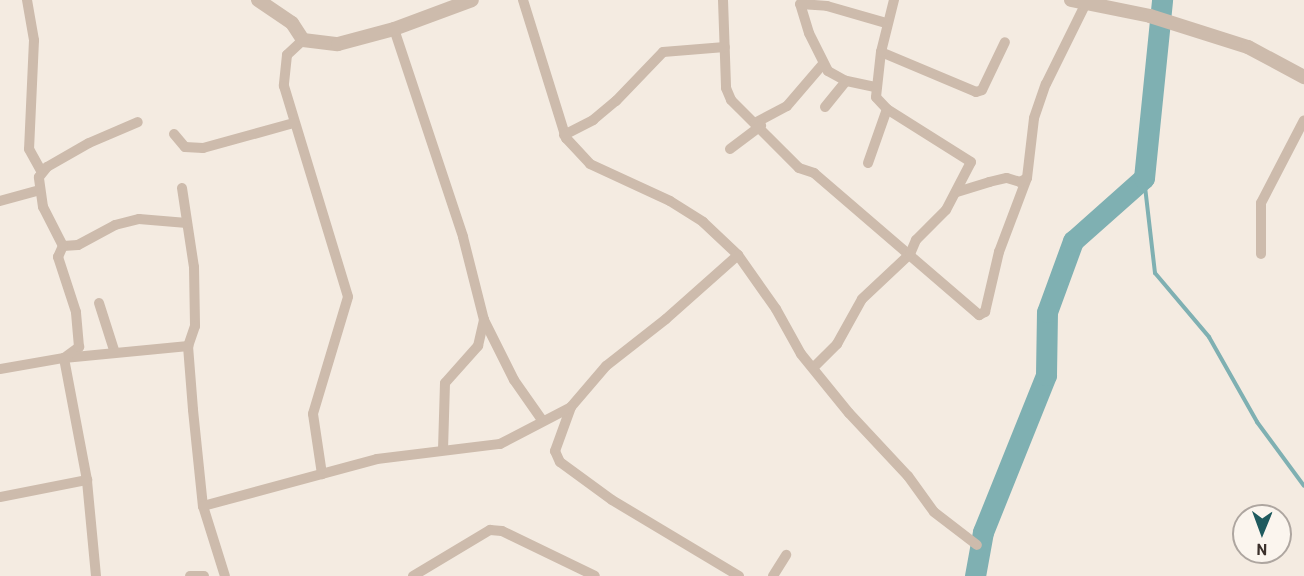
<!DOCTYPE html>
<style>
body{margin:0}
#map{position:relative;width:1304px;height:576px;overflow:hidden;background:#f4ebe1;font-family:Barlow,sans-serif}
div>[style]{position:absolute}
.stream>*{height:4px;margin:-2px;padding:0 2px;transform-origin:2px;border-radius:2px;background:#7fb0b2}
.river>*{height:21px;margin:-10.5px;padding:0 10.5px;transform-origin:10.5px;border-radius:10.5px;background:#7fb0b2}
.minor>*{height:10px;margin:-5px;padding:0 5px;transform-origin:5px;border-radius:5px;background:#cdbbac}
.tertiary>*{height:14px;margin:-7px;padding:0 7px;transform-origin:7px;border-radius:7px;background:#cdbbac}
span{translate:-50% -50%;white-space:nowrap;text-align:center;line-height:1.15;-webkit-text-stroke:5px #fbf5ee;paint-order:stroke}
.north{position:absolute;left:1232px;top:504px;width:60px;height:60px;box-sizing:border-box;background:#fbf5ee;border:2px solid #aea6a0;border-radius:50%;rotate:181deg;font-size:16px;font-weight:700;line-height:24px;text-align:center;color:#3b302b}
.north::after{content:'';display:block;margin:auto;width:21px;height:27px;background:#1f5a5e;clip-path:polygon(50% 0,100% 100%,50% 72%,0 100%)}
</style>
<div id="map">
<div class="stream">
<div style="left:1144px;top:178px;width:96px;rotate:83.4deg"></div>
<div style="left:1155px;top:273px;width:84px;rotate:49.8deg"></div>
<div style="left:1209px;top:337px;width:98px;rotate:60.5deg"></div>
<div style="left:1257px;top:422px;width:79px;rotate:53.7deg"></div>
</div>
<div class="river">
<div style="left:975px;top:576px;width:45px;rotate:-79.7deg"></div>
<div style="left:983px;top:532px;width:169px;rotate:-68.1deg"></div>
<div style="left:1046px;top:375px;width:63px;rotate:-89.1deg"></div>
<div style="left:1047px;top:312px;width:76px;rotate:-69.9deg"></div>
<div style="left:1073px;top:241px;width:95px;rotate:-41.6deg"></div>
<div style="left:1144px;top:178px;width:179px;rotate:-84.2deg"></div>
</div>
<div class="minor">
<div style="left:27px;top:0;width:41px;rotate:80.1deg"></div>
<div style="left:34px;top:40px;width:109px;rotate:92.6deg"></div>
<div style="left:29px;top:149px;width:26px;rotate:61deg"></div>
<div style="left:523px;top:0;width:145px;rotate:72.7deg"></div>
<div style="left:566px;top:138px;width:35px;rotate:47deg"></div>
<div style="left:590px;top:164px;width:88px;rotate:24.8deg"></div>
<div style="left:670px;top:201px;width:39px;rotate:32deg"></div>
<div style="left:703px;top:222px;width:48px;rotate:43.3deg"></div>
<div style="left:738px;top:255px;width:66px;rotate:54.9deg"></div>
<div style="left:776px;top:309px;width:51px;rotate:60.9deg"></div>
<div style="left:801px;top:354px;width:76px;rotate:50.9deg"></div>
<div style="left:849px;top:413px;width:86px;rotate:46.9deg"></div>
<div style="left:908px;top:476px;width:44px;rotate:54.2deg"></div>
<div style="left:934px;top:512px;width:54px;rotate:37.5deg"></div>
<div style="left:723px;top:0;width:88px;rotate:88deg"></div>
<div style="left:726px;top:88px;width:13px;rotate:67deg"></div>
<div style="left:731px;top:100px;width:96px;rotate:45deg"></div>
<div style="left:799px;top:168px;width:16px;rotate:18deg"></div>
<div style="left:814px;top:173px;width:218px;rotate:40.7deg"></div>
<div style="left:979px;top:315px;width:7px;rotate:-27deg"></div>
<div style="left:985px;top:312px;width:62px;rotate:-76.9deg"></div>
<div style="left:999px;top:252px;width:79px;rotate:-69.3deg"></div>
<div style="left:1027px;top:178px;width:60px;rotate:-83.3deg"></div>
<div style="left:1034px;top:118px;width:36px;rotate:-71deg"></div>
<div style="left:1046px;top:84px;width:90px;rotate:-63.7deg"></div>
<div style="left:394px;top:29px;width:219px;rotate:71.6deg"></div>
<div style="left:463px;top:237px;width:86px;rotate:75.8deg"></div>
<div style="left:484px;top:320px;width:67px;rotate:63.4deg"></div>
<div style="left:514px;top:380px;width:49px;rotate:55deg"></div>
<div style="left:303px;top:40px;width:22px;rotate:137deg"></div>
<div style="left:287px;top:55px;width:31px;rotate:96deg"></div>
<div style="left:284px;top:86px;width:220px;rotate:73.1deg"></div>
<div style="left:348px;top:297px;width:122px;rotate:106.7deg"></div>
<div style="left:313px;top:414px;width:61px;rotate:81.5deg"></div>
<div style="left:881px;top:52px;width:103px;rotate:22.8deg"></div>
<div style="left:976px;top:92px;width:6px;rotate:-18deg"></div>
<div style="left:982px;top:90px;width:53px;rotate:-64.4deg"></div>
<div style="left:875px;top:87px;width:30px;rotate:-168deg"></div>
<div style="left:846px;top:81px;width:21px;rotate:-151deg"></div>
<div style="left:828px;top:71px;width:42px;rotate:-116.6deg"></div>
<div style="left:809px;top:33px;width:30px;rotate:-107deg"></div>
<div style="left:800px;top:4px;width:27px;rotate:4deg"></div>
<div style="left:827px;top:6px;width:61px;rotate:16.1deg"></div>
<div style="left:825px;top:107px;width:33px;rotate:-51deg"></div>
<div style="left:755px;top:123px;width:36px;rotate:-28deg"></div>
<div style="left:787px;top:106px;width:55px;rotate:-49.4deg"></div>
<div style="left:174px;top:134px;width:17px;rotate:50deg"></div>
<div style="left:185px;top:147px;width:18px;rotate:3deg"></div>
<div style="left:203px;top:148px;width:94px;rotate:-15.4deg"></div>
<div style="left:564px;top:135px;width:33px;rotate:-27deg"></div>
<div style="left:593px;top:120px;width:30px;rotate:-40deg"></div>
<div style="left:616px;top:101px;width:68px;rotate:-46.2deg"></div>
<div style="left:663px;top:52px;width:62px;rotate:-4.6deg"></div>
<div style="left:730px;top:149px;width:39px;rotate:-37deg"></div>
<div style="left:868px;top:163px;width:57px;rotate:-70.6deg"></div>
<div style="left:182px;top:188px;width:80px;rotate:81.4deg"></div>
<div style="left:194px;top:267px;width:59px;rotate:89deg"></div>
<div style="left:195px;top:326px;width:21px;rotate:109deg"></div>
<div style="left:188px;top:346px;width:64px;rotate:85.5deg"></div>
<div style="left:193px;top:410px;width:97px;rotate:84.1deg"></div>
<div style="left:203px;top:506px;width:73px;rotate:72.6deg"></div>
<div style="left:957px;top:192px;width:34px;rotate:-17deg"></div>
<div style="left:989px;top:182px;width:18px;rotate:-13deg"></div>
<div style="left:1007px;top:178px;width:14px;rotate:17deg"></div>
<div style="left:1020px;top:182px;width:8px;rotate:-30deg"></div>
<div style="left:0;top:201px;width:41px;rotate:-15.4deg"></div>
<div style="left:63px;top:246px;width:15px;rotate:-4deg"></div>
<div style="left:78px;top:245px;width:42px;rotate:-28.4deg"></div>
<div style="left:115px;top:225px;width:25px;rotate:-14deg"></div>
<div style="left:139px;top:219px;width:48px;rotate:4.8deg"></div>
<div style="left:1261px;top:254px;width:51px;rotate:-90deg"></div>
<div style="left:1261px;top:203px;width:93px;rotate:-62.6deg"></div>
<div style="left:738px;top:255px;width:96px;rotate:138.4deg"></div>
<div style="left:666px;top:319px;width:76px;rotate:141.9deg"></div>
<div style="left:606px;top:366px;width:54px;rotate:130.5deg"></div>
<div style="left:571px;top:407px;width:47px;rotate:110deg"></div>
<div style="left:555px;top:451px;width:12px;rotate:66deg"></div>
<div style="left:560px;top:462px;width:64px;rotate:36.2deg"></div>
<div style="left:612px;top:500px;width:148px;rotate:30.9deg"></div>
<div style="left:99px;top:303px;width:52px;rotate:72.3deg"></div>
<div style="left:814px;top:367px;width:33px;rotate:-45deg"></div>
<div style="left:837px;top:344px;width:51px;rotate:-60.9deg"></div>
<div style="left:862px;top:299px;width:66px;rotate:-43.2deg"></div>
<div style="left:910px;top:254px;width:15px;rotate:-67deg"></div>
<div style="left:916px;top:240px;width:42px;rotate:-45deg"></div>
<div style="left:946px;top:210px;width:54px;rotate:-62.5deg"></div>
<div style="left:971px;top:162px;width:99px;rotate:-147.8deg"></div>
<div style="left:887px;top:109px;width:16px;rotate:-133deg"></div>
<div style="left:876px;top:97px;width:45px;rotate:-83.7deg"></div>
<div style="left:881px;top:52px;width:54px;rotate:-76deg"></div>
<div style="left:0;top:369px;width:65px;rotate:-9.8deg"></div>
<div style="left:64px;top:358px;width:125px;rotate:-5.5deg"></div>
<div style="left:443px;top:450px;width:67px;rotate:-88.3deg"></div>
<div style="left:445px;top:383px;width:50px;rotate:-48.3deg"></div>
<div style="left:478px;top:346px;width:27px;rotate:-77deg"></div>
<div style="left:0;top:497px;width:89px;rotate:-11.1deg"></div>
<div style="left:203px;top:506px;width:180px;rotate:-15.1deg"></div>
<div style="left:377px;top:459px;width:124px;rotate:-7deg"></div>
<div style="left:500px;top:444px;width:80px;rotate:-27.5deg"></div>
<div style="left:96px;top:576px;width:96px;rotate:-95.4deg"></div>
<div style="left:87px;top:480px;width:124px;rotate:-100.7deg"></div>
<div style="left:64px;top:358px;width:19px;rotate:-36deg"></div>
<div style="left:79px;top:347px;width:35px;rotate:-95deg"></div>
<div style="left:76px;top:312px;width:58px;rotate:-108.1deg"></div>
<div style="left:58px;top:257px;width:12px;rotate:-66deg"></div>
<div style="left:63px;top:246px;width:44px;rotate:-117.1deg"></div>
<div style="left:43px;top:207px;width:30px;rotate:-98deg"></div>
<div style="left:39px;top:177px;width:13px;rotate:-51deg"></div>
<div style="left:47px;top:167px;width:48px;rotate:-29.7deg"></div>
<div style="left:89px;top:143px;width:53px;rotate:-23.2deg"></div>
<div style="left:190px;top:576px;width:14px"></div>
<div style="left:413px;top:576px;width:90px;rotate:-30.9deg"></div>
<div style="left:490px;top:530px;width:12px;rotate:5deg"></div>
<div style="left:502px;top:531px;width:103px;rotate:25.8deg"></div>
<div style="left:773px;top:576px;width:25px;rotate:-58deg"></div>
</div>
<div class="tertiary">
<div style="left:258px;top:0;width:41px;rotate:34.1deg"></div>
<div style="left:292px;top:23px;width:20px;rotate:57deg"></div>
<div style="left:303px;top:40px;width:35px;rotate:7deg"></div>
<div style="left:338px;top:44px;width:58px;rotate:-15deg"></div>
<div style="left:394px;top:29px;width:83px;rotate:-20.4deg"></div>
<div style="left:1071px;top:0;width:81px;rotate:11.4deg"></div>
<div style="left:1150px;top:16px;width:103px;rotate:17.6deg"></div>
<div style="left:1248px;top:47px;width:64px;rotate:28.2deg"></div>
</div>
<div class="north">N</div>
</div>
